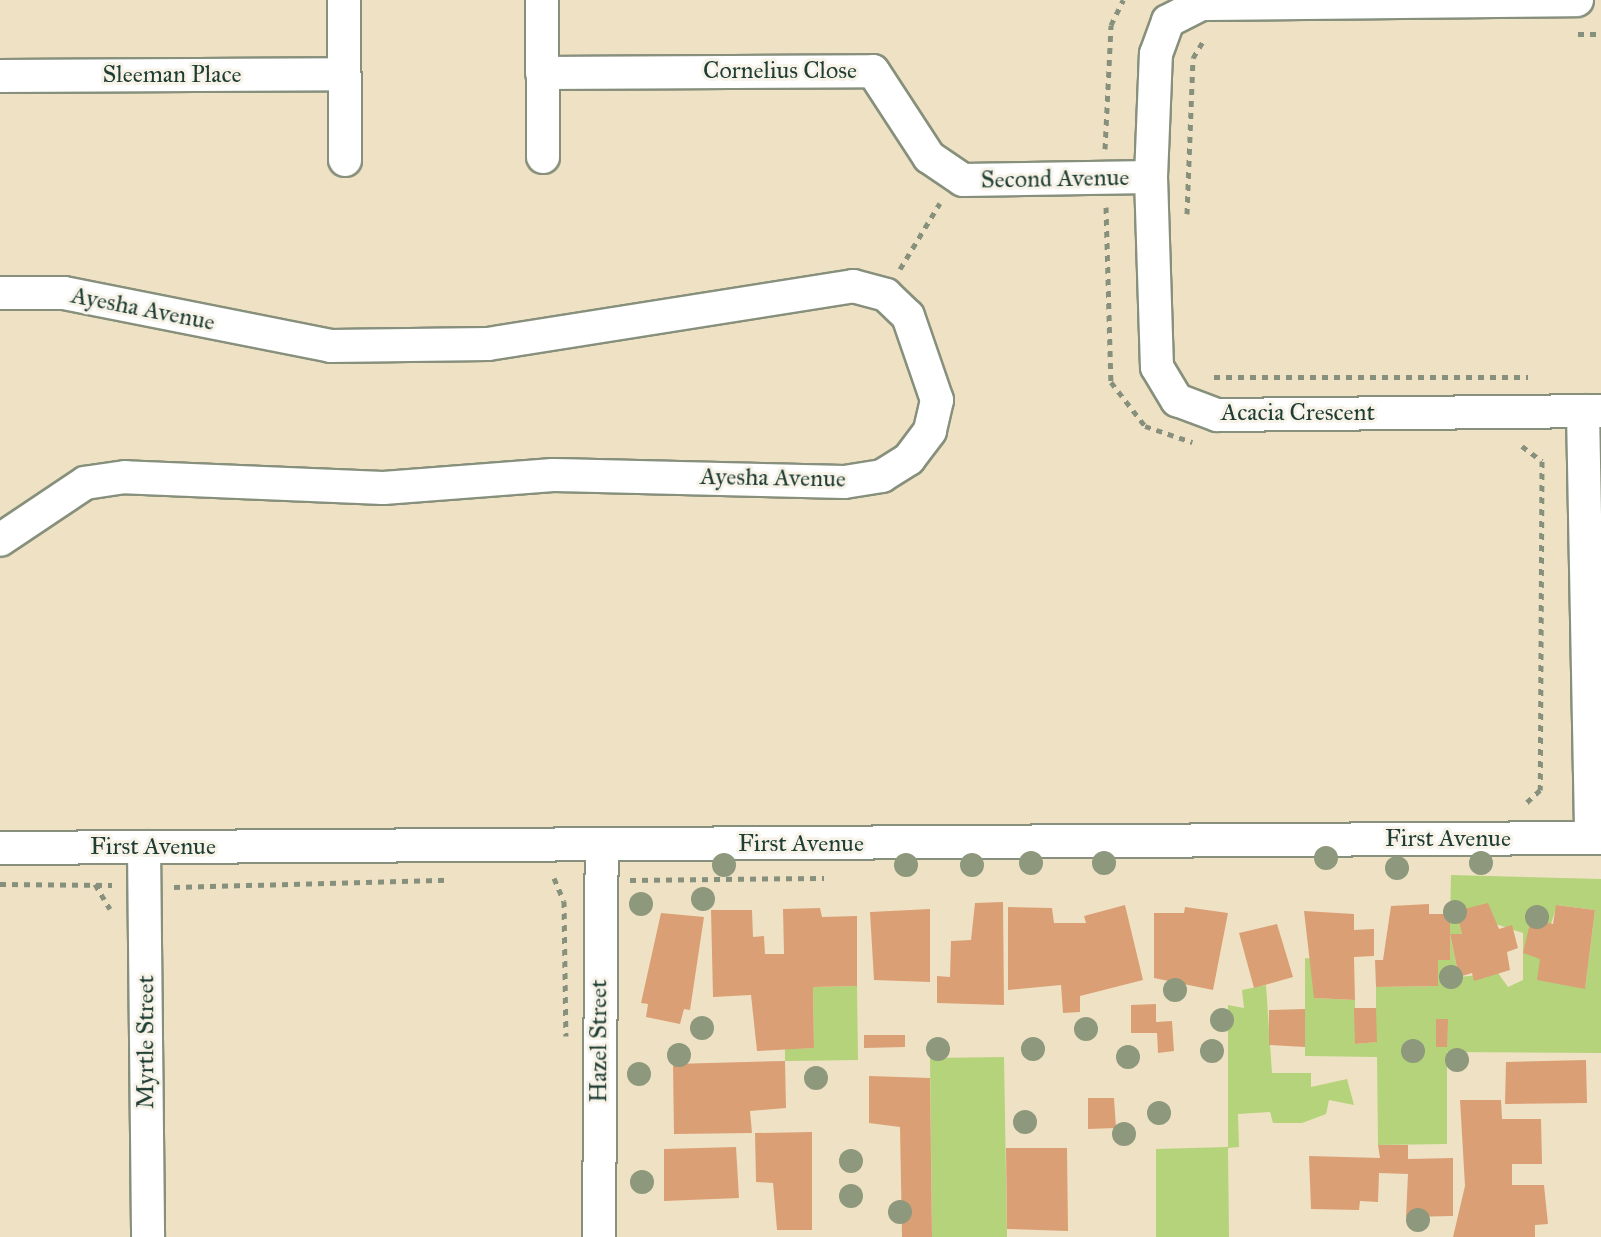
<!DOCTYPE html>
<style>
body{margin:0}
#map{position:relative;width:1601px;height:1237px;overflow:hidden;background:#efe2c4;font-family:"IM FELL Great Primer",serif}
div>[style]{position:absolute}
.green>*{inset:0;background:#b4d37a}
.building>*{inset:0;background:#db9f75}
.path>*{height:5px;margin-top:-2.5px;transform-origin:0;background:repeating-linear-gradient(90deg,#87907c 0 6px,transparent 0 12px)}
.roads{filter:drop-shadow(2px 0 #87907c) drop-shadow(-2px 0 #87907c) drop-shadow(0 2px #87907c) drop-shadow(0 -2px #87907c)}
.minor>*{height:32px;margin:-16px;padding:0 16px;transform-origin:16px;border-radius:16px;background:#fff}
.trees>*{width:24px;height:24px;margin:-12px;border-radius:50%;background:#8d987c}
span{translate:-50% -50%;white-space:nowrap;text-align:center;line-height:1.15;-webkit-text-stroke:6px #f7f3e8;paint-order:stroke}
.street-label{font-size:24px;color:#1f3d34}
</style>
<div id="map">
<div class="green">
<div style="clip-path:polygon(evenodd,1451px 875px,1601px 879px,1601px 1053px,1447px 1052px,1447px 1144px,1378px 1145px,1377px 1057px,1305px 1056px,1305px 958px,1314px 959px,1314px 998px,1355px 1000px,1355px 1044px,1376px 1042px,1376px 987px,1438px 986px,1438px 960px,1449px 960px,1451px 875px,1557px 905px,1595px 910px,1585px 988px,1540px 959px,1557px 905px,1451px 875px,1456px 911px,1523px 933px,1523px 980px,1508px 987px,1498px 973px,1459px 977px,1450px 935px,1462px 934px,1456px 911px)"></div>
<div style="clip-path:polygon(1266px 985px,1272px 1073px,1311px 1073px,1311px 1087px,1347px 1079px,1354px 1105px,1329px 1100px,1326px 1114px,1302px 1123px,1273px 1123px,1270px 1112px,1238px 1114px,1239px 1147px,1228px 1148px,1229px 1237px,1156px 1237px,1156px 1149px,1228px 1147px,1228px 1005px,1244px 1008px,1242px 990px)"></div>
<div style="clip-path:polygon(857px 986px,858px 1060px,785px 1061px,785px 1049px,814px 1048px,813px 987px)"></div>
<div style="clip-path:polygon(1004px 1057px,1007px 1237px,932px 1237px,930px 1058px)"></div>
</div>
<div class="building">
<div style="clip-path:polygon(1003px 902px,1004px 1005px,937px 1003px,937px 976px,950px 977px,951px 941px,971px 940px,975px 903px)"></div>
<div style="clip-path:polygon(1488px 903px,1499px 929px,1512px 925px,1518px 948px,1507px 952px,1510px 970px,1474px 981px,1472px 973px,1459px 977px,1450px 934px,1450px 960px,1438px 960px,1438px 986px,1376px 987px,1375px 960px,1383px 960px,1391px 906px,1429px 904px,1429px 914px,1450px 914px,1450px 934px,1462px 934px,1456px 911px)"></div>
<div style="clip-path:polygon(1125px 905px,1143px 980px,1080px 996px,1080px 1012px,1063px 1013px,1061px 985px,1008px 990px,1008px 907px,1052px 908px,1054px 923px,1086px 923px,1084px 916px)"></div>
<div style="clip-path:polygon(1556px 905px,1595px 910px,1585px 989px,1537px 980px,1540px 959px,1523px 953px,1531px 919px,1553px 924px)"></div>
<div style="clip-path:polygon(1185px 907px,1228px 913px,1213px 990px,1154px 978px,1154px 913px,1184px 913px)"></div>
<div style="clip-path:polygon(820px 908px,822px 917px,857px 916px,857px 986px,813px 987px,814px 1048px,757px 1051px,751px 995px,713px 997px,711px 910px,752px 910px,753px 937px,764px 936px,765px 954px,784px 954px,783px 909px)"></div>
<div style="clip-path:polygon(930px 909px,930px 982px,874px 980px,870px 912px)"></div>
<div style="clip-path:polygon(1304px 911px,1354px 914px,1354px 930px,1374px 929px,1374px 956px,1354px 957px,1355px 1000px,1314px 998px)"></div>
<div style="clip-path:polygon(661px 913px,704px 917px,690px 1010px,684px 1009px,680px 1024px,646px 1017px,648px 1004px,641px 1003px)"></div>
<div style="clip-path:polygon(1277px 924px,1293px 977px,1254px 988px,1239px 933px)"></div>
<div style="clip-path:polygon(1156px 1004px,1156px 1022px,1172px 1021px,1174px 1051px,1158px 1053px,1157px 1033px,1131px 1033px,1131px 1005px)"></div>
<div style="clip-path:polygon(1354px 1008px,1376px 1008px,1377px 1042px,1355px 1044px)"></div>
<div style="clip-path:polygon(1305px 1009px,1305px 1047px,1269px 1045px,1269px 1010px)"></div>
<div style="clip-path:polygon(1436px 1019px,1448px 1019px,1447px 1047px,1436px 1047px)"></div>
<div style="clip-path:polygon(864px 1035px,905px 1035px,905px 1047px,864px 1048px)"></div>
<div style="clip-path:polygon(1586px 1060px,1587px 1103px,1505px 1104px,1506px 1062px)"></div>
<div style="clip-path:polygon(785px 1061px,786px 1108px,750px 1111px,752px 1133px,674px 1134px,673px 1064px)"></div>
<div style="clip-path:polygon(869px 1076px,930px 1078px,932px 1237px,902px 1237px,900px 1127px,869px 1123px)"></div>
<div style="clip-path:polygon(1088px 1098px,1114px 1098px,1116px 1128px,1088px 1129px)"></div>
<div style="clip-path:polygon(1460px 1100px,1501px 1100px,1502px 1119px,1541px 1119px,1542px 1164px,1512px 1164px,1512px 1185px,1544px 1185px,1548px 1224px,1535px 1225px,1535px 1237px,1453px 1237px,1465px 1186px)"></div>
<div style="clip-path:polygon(812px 1132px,812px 1230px,777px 1230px,773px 1183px,756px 1182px,755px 1133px)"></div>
<div style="clip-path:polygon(1378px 1145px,1408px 1145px,1408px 1159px,1453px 1158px,1453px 1216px,1406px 1217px,1408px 1174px,1379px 1173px,1378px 1202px,1360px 1201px,1359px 1210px,1311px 1209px,1309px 1156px,1380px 1158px)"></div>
<div style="clip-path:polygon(736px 1147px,739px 1198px,664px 1201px,664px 1149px)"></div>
<div style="clip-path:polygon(1006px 1148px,1067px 1148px,1068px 1231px,1007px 1229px)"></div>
</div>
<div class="path">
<div style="left:1578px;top:34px;width:23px"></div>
<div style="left:1105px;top:149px;width:124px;rotate:-87.2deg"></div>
<div style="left:1111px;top:25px;width:28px;rotate:-64deg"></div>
<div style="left:1106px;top:207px;width:175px;rotate:88.4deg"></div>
<div style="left:1111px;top:382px;width:56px;rotate:52.3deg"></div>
<div style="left:1145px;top:426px;width:50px;rotate:18.8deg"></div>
<div style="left:1187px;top:214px;width:156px;rotate:-87.8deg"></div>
<div style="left:1193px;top:58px;width:21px;rotate:-59deg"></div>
<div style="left:900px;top:269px;width:77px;rotate:-58.8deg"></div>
<div style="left:1214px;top:377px;width:314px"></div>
<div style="left:1522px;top:446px;width:25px;rotate:37deg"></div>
<div style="left:1542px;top:461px;width:329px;rotate:90.3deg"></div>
<div style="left:1540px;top:790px;width:21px;rotate:137deg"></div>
<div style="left:554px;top:878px;width:25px;rotate:67deg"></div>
<div style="left:564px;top:901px;width:135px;rotate:89.2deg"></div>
<div style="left:630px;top:880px;width:194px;rotate:-0.6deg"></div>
<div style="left:0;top:884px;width:112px;rotate:0.5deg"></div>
<div style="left:95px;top:884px;width:29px;rotate:59deg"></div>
<div style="left:174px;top:887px;width:274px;rotate:-1.5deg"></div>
</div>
<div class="roads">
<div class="minor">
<div style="left:344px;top:0;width:160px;rotate:89.6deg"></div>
<div style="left:542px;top:0;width:157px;rotate:89.6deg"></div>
<div style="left:542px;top:73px;width:331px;rotate:-0.3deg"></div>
<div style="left:873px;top:71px;width:103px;rotate:56.9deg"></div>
<div style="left:929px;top:157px;width:41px;rotate:34.1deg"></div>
<div style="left:963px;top:180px;width:188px;rotate:-0.9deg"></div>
<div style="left:1151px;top:177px;width:123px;rotate:-87.7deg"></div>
<div style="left:1156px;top:54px;width:35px;rotate:-70deg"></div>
<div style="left:1168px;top:21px;width:37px;rotate:-27deg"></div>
<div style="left:1201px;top:4px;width:376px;rotate:-0.6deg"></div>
<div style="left:0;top:76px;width:344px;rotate:-0.3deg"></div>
<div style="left:1151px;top:177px;width:190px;rotate:88.2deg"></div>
<div style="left:1157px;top:367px;width:39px;rotate:59deg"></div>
<div style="left:1177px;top:400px;width:43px;rotate:20.6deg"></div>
<div style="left:1217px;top:415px;width:384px;rotate:-0.6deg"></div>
<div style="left:0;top:293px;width:64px"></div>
<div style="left:64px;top:293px;width:272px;rotate:11.2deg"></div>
<div style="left:331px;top:346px;width:157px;rotate:-0.7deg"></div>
<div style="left:488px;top:344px;width:370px;rotate:-9deg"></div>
<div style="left:853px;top:286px;width:34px;rotate:15deg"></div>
<div style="left:886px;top:295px;width:30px;rotate:44deg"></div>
<div style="left:908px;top:316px;width:89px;rotate:71deg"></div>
<div style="left:937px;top:400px;width:32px;rotate:103deg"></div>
<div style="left:930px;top:431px;width:35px;rotate:127deg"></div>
<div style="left:909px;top:459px;width:32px;rotate:148deg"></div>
<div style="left:882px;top:476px;width:38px;rotate:171deg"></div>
<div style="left:844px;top:482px;width:291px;rotate:-178.6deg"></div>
<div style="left:553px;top:475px;width:170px;rotate:175.6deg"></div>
<div style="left:383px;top:488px;width:258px;rotate:-177.6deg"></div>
<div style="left:125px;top:477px;width:40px;rotate:171.5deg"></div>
<div style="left:85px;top:483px;width:102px;rotate:146.2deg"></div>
<div style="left:1583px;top:411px;width:427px;rotate:88.9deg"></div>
<div style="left:144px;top:847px;width:390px;rotate:89.4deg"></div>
<div style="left:0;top:848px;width:1601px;rotate:-0.36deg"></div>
<div style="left:599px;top:1237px;width:391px;rotate:-89.6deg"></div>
</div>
</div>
<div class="trees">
<div style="left:1326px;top:858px"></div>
<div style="left:1031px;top:863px"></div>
<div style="left:1104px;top:863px"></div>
<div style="left:1481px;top:863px"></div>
<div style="left:724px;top:865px"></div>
<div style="left:906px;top:865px"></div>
<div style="left:972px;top:865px"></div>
<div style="left:1397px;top:868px"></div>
<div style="left:703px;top:899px"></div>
<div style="left:641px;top:904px"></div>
<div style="left:1455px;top:912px"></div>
<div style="left:1537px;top:917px"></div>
<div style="left:1451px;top:977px"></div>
<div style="left:1175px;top:990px"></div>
<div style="left:1222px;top:1020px"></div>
<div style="left:702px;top:1028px"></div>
<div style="left:1086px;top:1029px"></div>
<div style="left:938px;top:1049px"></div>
<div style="left:1033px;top:1049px"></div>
<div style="left:1212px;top:1051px"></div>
<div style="left:1413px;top:1051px"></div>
<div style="left:679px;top:1055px"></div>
<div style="left:1128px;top:1057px"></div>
<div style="left:1457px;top:1060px"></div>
<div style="left:639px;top:1074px"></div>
<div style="left:816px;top:1078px"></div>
<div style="left:1159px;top:1113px"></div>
<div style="left:1025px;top:1122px"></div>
<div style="left:1124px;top:1134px"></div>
<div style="left:851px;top:1161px"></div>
<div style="left:642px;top:1182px"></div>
<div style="left:851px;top:1196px"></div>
<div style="left:900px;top:1212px"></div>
<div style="left:1418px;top:1220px"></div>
</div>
<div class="street-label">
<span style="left:780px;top:71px">Cornelius Close</span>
<span style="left:172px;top:75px">Sleeman Place</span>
<span style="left:1055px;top:179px;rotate:-1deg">Second Avenue</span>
<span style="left:143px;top:309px;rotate:11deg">Ayesha Avenue</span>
<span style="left:1298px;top:413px">Acacia Crescent</span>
<span style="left:773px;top:478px;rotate:1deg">Ayesha Avenue</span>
<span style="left:1448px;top:839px">First Avenue</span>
<span style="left:801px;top:844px">First Avenue</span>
<span style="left:153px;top:847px">First Avenue</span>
<span style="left:599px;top:1041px;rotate:-90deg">Hazel Street</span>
<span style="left:146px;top:1042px;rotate:-90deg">Myrtle Street</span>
</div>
</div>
